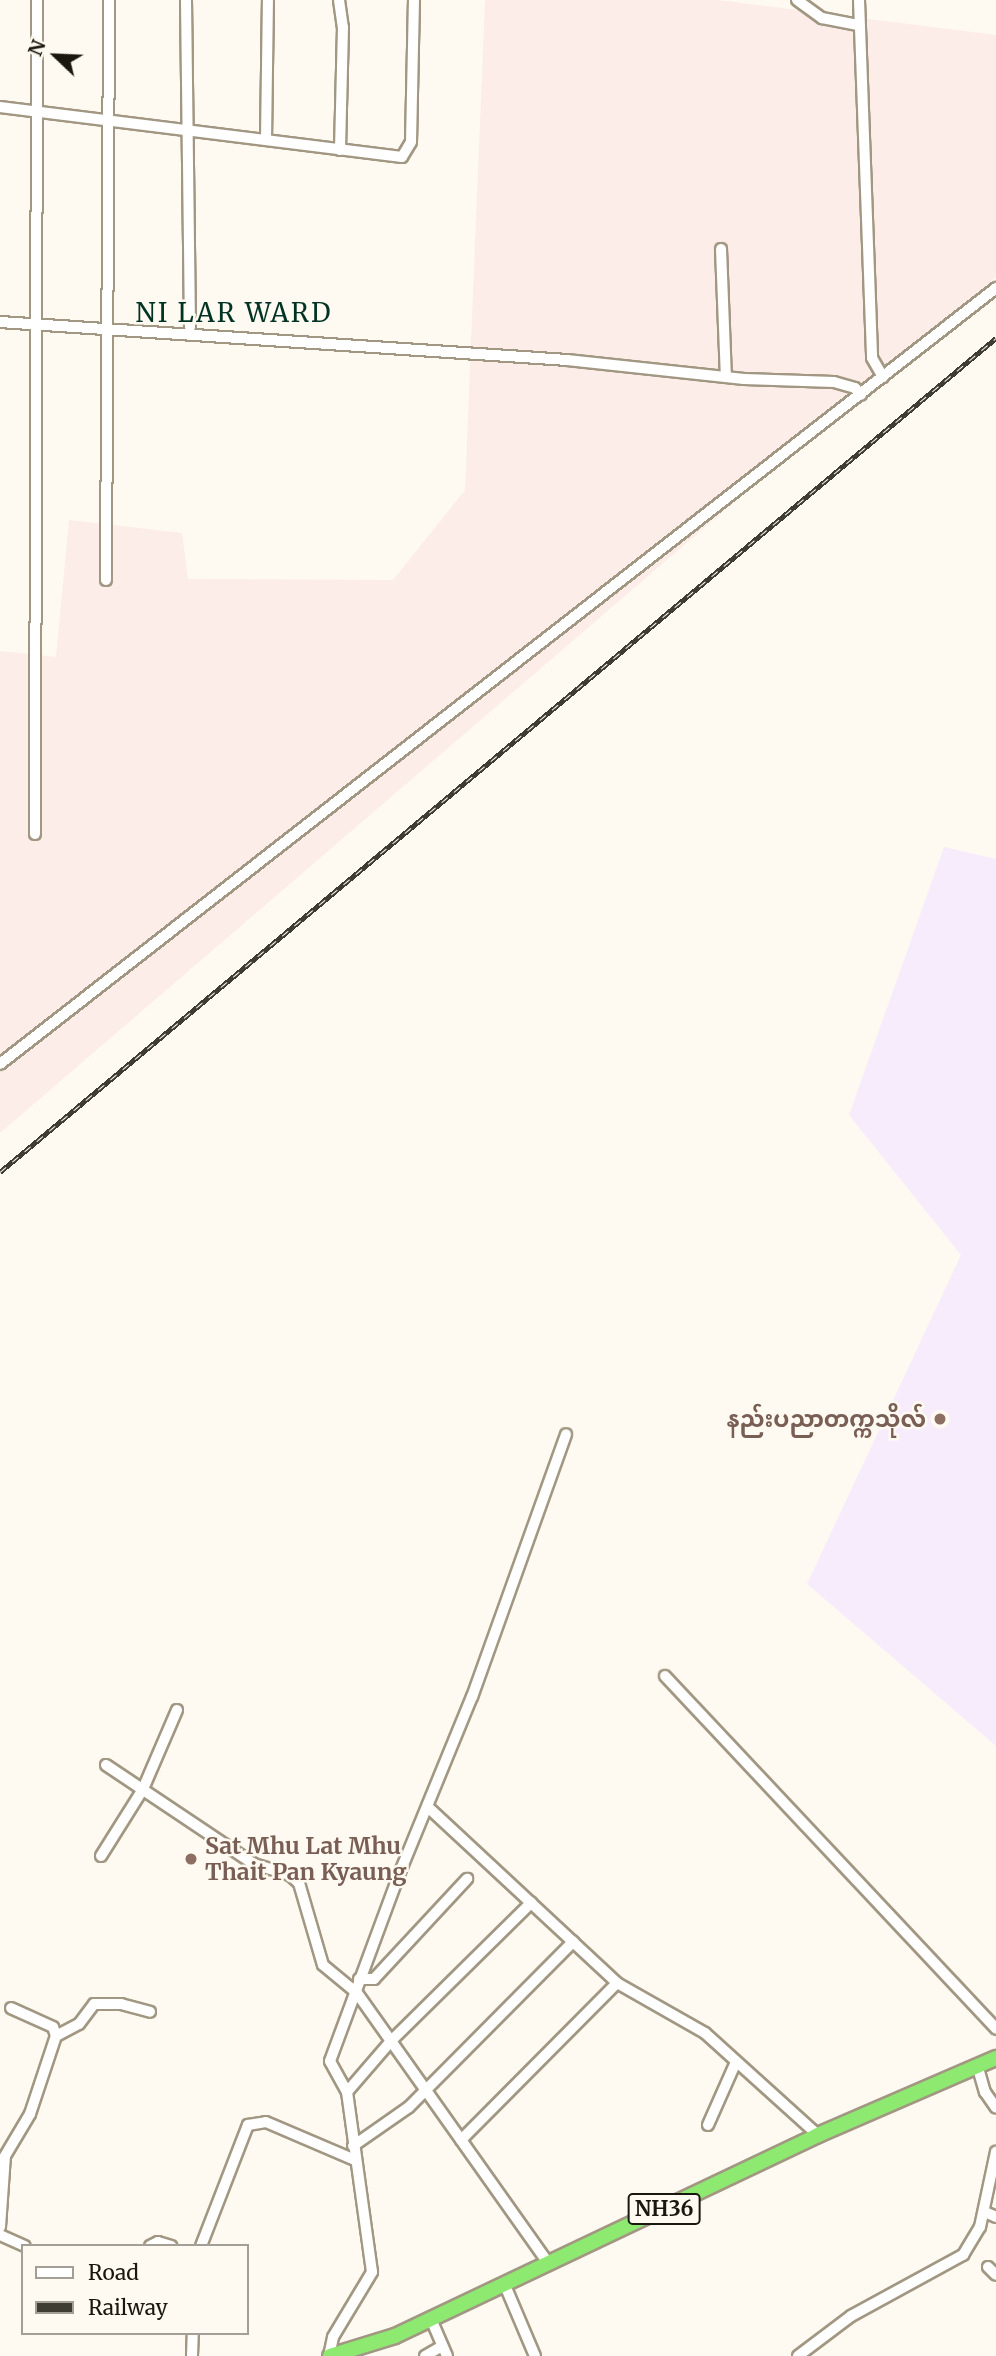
<!DOCTYPE html>
<meta charset="utf-8">
<style>
body{margin:0}
#map{position:relative;width:996px;height:2356px;overflow:hidden;background:#fffaf1;font-family:Merriweather,"Noto Sans Myanmar",serif}
div>[style]{position:absolute}
.industrial>*{inset:0;background:#fcede8}
.education>*{inset:0;background:#f7ecfc}
.roads{filter:drop-shadow(2px 0 #a19782) drop-shadow(-2px 0 #a19782) drop-shadow(0 2px #a19782) drop-shadow(0 -2px #a19782)}
.minor>*{height:10px;margin:-5px;padding:0 5px;transform-origin:5px;border-radius:5px;background:#fff}
.highway>*{height:14px;margin:-7px;padding:0 7px;transform-origin:7px;border-radius:7px;background:#8ee970}
.rail>*{height:5px;margin-top:-2.5px;transform-origin:0;background:repeating-linear-gradient(90deg,#fffaf1 0 8px,#3f3c33 0 16px);box-sizing:border-box;border-block:2px solid #3f3c33}
.dots>*{width:19px;height:19px;translate:-50% -50%;box-sizing:border-box;border:4px solid #fffaf1;border-radius:50%}
span{translate:-50% -50%;white-space:nowrap;text-align:center;line-height:1.15;-webkit-text-stroke:5px #fffaf1;paint-order:stroke}
.shield-label span{padding:2px 5px;background:#fffaf1;border:2px solid;border-radius:5px;-webkit-text-stroke-width:0}
.shield-label{font-size:21px;color:#1a170e;font-weight:700}
.education-label{font-size:23px;color:#785e54;font-weight:700}
.right{translate:-100% -50%;text-align:right}
.left{translate:0 -50%;text-align:left}
.quarter-label{font-size:26px;color:#003323;letter-spacing:2px}
.legend{position:absolute;left:21px;top:2244px;width:228px;height:91px;box-sizing:border-box;background:#fffaf1;border:2px solid #a39f96;margin:0;padding:9px 12px;list-style:none;font-size:21px;color:#1a170e}
.legend li{display:flex;align-items:center;gap:14px;height:35px}
.legend b{width:35px;border:2px solid #a39f96}
.north{position:absolute;left:21px;top:21px;width:70px;height:70px;-webkit-text-stroke:5px #fffaf1;paint-order:stroke;rotate:293deg;font-size:19px;font-weight:700;line-height:28px;text-align:center;color:#1a170e}
.north::after{content:'';display:block;margin:auto;width:24px;height:32px;background:#1a170e;clip-path:polygon(50% 0,100% 100%,50% 72%,0 100%)}
</style>
<div id="map">
<div class="industrial">
<div style="clip-path:polygon(485px 0,718px 0,996px 35px,996px 277px,0 1133px,0 651px,56px 657px,69px 520px,182px 533px,188px 579px,393px 580px,465px 490px)"></div>
</div>
<div class="education">
<div style="clip-path:polygon(944px 847px,996px 859px,996px 1746px,807px 1584px,961px 1255px,849px 1115px)"></div>
</div>
<div class="roads">
<div class="minor">
<div style="left:186px;top:0;width:327px;rotate:89.3deg"></div>
<div style="left:339px;top:0;width:27px;rotate:82deg"></div>
<div style="left:343px;top:27px;width:123px;rotate:91.4deg"></div>
<div style="left:797px;top:0;width:31px;rotate:36deg"></div>
<div style="left:822px;top:18px;width:38px;rotate:11deg"></div>
<div style="left:859px;top:0;width:358px;rotate:87.9deg"></div>
<div style="left:872px;top:358px;width:22px;rotate:60deg"></div>
<div style="left:0;top:107px;width:405px;rotate:7.1deg"></div>
<div style="left:402px;top:157px;width:17px;rotate:-59deg"></div>
<div style="left:411px;top:142px;width:142px;rotate:-88.8deg"></div>
<div style="left:266px;top:140px;width:140px;rotate:-89.2deg"></div>
<div style="left:721px;top:249px;width:128px;rotate:87.8deg"></div>
<div style="left:0;top:322px;width:568px;rotate:3.83deg"></div>
<div style="left:567px;top:360px;width:178px;rotate:6.1deg"></div>
<div style="left:744px;top:379px;width:90px;rotate:1.9deg"></div>
<div style="left:834px;top:382px;width:22px;rotate:16deg"></div>
<div style="left:855px;top:388px;width:9px;rotate:49deg"></div>
<div style="left:106px;top:580px;width:580px;rotate:-89.7deg"></div>
<div style="left:35px;top:834px;width:834px;rotate:-89.86deg"></div>
<div style="left:0;top:1064px;width:1263px;rotate:-37.92deg"></div>
<div style="left:665px;top:1676px;width:484px;rotate:46.8deg"></div>
<div style="left:106px;top:1765px;width:178px;rotate:33.8deg"></div>
<div style="left:254px;top:1864px;width:38px;rotate:17deg"></div>
<div style="left:290px;top:1875px;width:12px;rotate:42deg"></div>
<div style="left:299px;top:1883px;width:85px;rotate:73.7deg"></div>
<div style="left:323px;top:1965px;width:44px;rotate:39.5deg"></div>
<div style="left:357px;top:1993px;width:329px;rotate:54.7deg"></div>
<div style="left:430px;top:1809px;width:255px;rotate:42.9deg"></div>
<div style="left:617px;top:1983px;width:101px;rotate:29.6deg"></div>
<div style="left:705px;top:2033px;width:152px;rotate:42.1deg"></div>
<div style="left:101px;top:1856px;width:79px;rotate:-57.9deg"></div>
<div style="left:143px;top:1789px;width:86px;rotate:-66.7deg"></div>
<div style="left:359px;top:1979px;width:15px"></div>
<div style="left:374px;top:1979px;width:137px;rotate:-47.1deg"></div>
<div style="left:56px;top:2036px;width:26px;rotate:-28deg"></div>
<div style="left:79px;top:2024px;width:25px;rotate:-53deg"></div>
<div style="left:94px;top:2004px;width:27px"></div>
<div style="left:121px;top:2004px;width:30px;rotate:15deg"></div>
<div style="left:978px;top:2068px;width:25px;rotate:74deg"></div>
<div style="left:985px;top:2092px;width:19px;rotate:55deg"></div>
<div style="left:347px;top:2092px;width:35px;rotate:-119deg"></div>
<div style="left:330px;top:2061px;width:196px;rotate:-69.7deg"></div>
<div style="left:398px;top:1877px;width:195px;rotate:-67.7deg"></div>
<div style="left:472px;top:1697px;width:279px;rotate:-70.3deg"></div>
<div style="left:708px;top:2125px;width:67px;rotate:-66.1deg"></div>
<div style="left:461px;top:2140px;width:221px;rotate:-45.2deg"></div>
<div style="left:353px;top:2146px;width:68px;rotate:-34.9deg"></div>
<div style="left:409px;top:2107px;width:233px;rotate:-45.2deg"></div>
<div style="left:985px;top:2212px;width:12px;rotate:24deg"></div>
<div style="left:0;top:2227px;width:71px;rotate:-86deg"></div>
<div style="left:5px;top:2156px;width:49px;rotate:-59.2deg"></div>
<div style="left:30px;top:2114px;width:82px;rotate:-71.6deg"></div>
<div style="left:56px;top:2036px;width:9px;rotate:-108deg"></div>
<div style="left:53px;top:2027px;width:46px;rotate:-155.7deg"></div>
<div style="left:0;top:2235px;width:27px;rotate:24deg"></div>
<div style="left:150px;top:2246px;width:9px;rotate:-27deg"></div>
<div style="left:158px;top:2242px;width:14px;rotate:17deg"></div>
<div style="left:201px;top:2246px;width:130px;rotate:-68.8deg"></div>
<div style="left:248px;top:2125px;width:18px;rotate:-9deg"></div>
<div style="left:266px;top:2122px;width:97px;rotate:23.1deg"></div>
<div style="left:988px;top:2267px;width:11px;rotate:45deg"></div>
<div style="left:504px;top:2283px;width:79px;rotate:67deg"></div>
<div style="left:431px;top:2319px;width:40px;rotate:66.6deg"></div>
<div style="left:192px;top:2356px;width:23px;rotate:-88deg"></div>
<div style="left:329px;top:2356px;width:19px;rotate:-78deg"></div>
<div style="left:333px;top:2337px;width:76px;rotate:-59deg"></div>
<div style="left:372px;top:2272px;width:182px;rotate:-97.9deg"></div>
<div style="left:347px;top:2092px;width:67px;rotate:-49.2deg"></div>
<div style="left:391px;top:2041px;width:197px;rotate:-44.6deg"></div>
<div style="left:425px;top:2356px;width:20px;rotate:-30deg"></div>
<div style="left:798px;top:2356px;width:66px;rotate:-37deg"></div>
<div style="left:851px;top:2316px;width:128px;rotate:-28.6deg"></div>
<div style="left:963px;top:2255px;width:33px;rotate:-59deg"></div>
<div style="left:980px;top:2227px;width:77px;rotate:-78deg"></div>
</div>
<div class="highway">
<div style="left:330px;top:2356px;width:68px;rotate:-17.1deg"></div>
<div style="left:395px;top:2336px;width:468px;rotate:-25.4deg"></div>
<div style="left:818px;top:2135px;width:194px;rotate:-23.4deg"></div>
</div>
</div>
<div class="rail">
<div style="left:0;top:1172px;width:1299px;rotate:-39.94deg"></div>
</div>
<div class="dots">
<div style="left:940px;top:1419px;background:#8d6e63"></div>
<div style="left:191px;top:1859px;background:#8d6e63"></div>
</div>
<div class="shield-label">
<span style="left:664px;top:2209px">NH36</span>
</div>
<div class="education-label">
<span class="right" style="left:926px;top:1419px">နည်းပညာတက္ကသိုလ်</span>
<span class="left" style="left:205px;top:1859px">Sat Mhu Lat Mhu<br>Thait Pan Kyaung</span>
</div>
<div class="quarter-label">
<span style="left:234px;top:313px">NI LAR WARD</span>
</div>
<ul class="legend">
<li><b style="height:9px;background:#fff"></b>Road</li>
<li><b style="height:9px;background:#3f3c33"></b>Railway</li>
</ul>
<div class="north">N</div>
</div>
